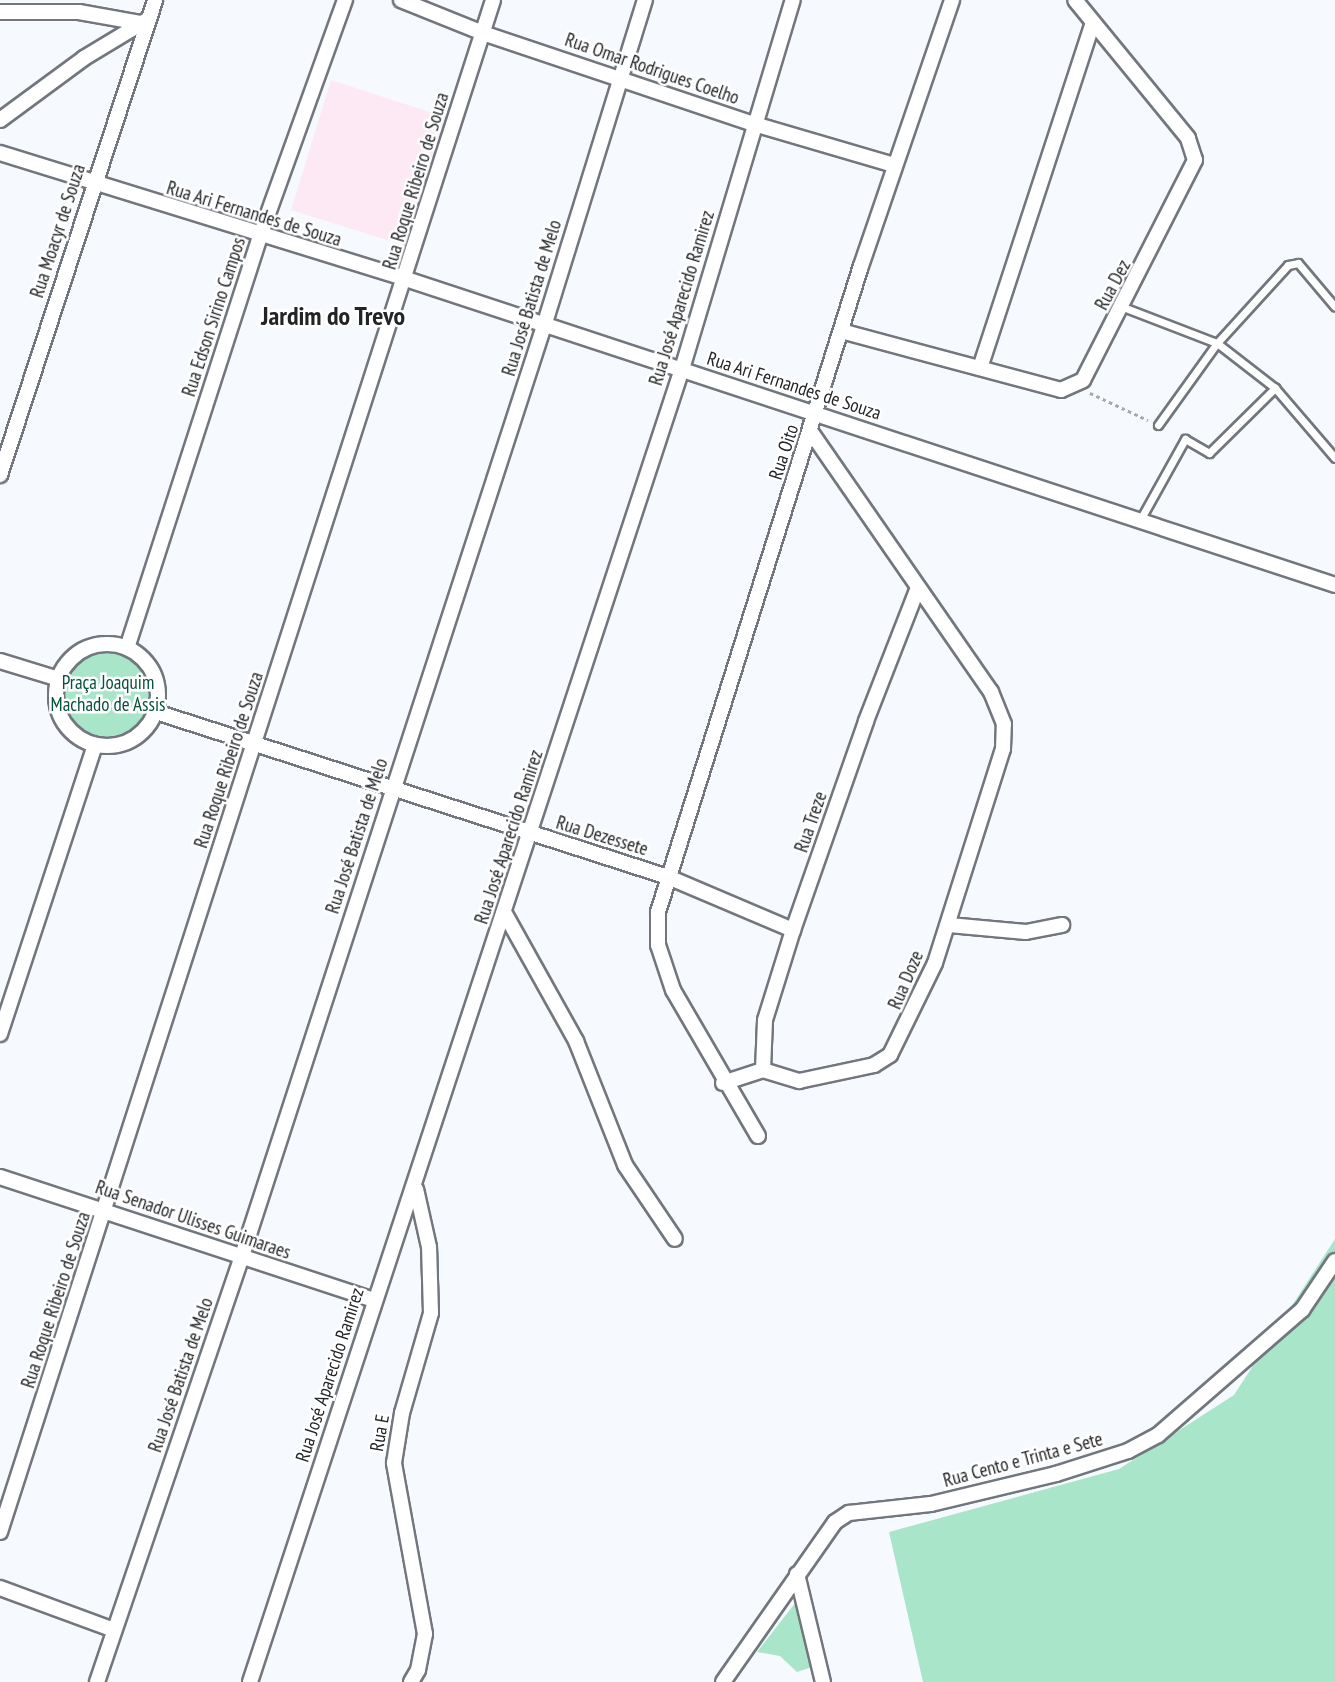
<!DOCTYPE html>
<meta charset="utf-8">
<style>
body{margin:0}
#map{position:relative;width:1335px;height:1682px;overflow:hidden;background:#f6fafe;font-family:"PT Sans Narrow",sans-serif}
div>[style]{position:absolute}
.education>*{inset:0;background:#fce9f3}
.green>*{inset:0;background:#a8e5c9}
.round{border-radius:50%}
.path>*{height:2.5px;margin-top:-1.25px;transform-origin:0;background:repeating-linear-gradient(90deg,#a6a9ad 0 3.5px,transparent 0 7px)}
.roads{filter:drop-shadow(2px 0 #71777d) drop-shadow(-2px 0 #71777d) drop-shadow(0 2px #71777d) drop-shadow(0 -2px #71777d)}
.service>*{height:7px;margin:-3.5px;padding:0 3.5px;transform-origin:3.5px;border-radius:3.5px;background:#fff}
.minor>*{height:14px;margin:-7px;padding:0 7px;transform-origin:7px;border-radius:7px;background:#fff}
.minor>.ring{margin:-7px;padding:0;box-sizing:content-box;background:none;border:14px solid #fff;border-radius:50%}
span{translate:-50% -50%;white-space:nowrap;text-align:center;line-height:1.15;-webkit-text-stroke:5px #fff;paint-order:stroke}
.street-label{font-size:19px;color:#222427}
.park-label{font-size:19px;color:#07523a}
.district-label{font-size:26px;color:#222427;font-weight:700}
</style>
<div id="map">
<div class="education">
<div style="clip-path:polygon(331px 80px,448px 118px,409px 247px,291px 210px)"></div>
</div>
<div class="green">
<div class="round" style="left:60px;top:647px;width:94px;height:94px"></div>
<div style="clip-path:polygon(1335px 1239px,1335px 1682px,923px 1682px,889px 1532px,1119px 1469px,1234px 1395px)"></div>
<div style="clip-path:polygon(796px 1602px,812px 1667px,797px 1672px,780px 1656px,757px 1652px)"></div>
</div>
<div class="path">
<div style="left:1090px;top:393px;width:64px;rotate:25deg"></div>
</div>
<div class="roads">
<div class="service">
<div style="left:1123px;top:307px;width:101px;rotate:21deg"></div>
<div style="left:1217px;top:343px;width:73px;rotate:37.8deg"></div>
<div style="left:1275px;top:388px;width:92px;rotate:49.4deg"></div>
<div style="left:1158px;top:425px;width:101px;rotate:-54.3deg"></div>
<div style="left:1217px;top:343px;width:105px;rotate:-47.7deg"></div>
<div style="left:1288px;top:265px;width:10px;rotate:-11deg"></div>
<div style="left:1298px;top:263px;width:57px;rotate:49.9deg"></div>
<div style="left:1140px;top:520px;width:93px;rotate:-60.9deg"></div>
<div style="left:1185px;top:439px;width:28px;rotate:30deg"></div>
<div style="left:1209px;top:453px;width:93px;rotate:-44.6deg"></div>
</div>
<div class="minor">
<div style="left:401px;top:0;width:88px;rotate:21.9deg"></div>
<div style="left:483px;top:33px;width:286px;rotate:18.6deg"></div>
<div style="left:754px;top:124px;width:146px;rotate:16.3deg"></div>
<div style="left:0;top:12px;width:79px"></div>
<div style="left:79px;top:12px;width:62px;rotate:10.2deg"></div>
<div style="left:0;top:120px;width:104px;rotate:-36.4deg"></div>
<div style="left:84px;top:58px;width:74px;rotate:-31.1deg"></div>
<div style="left:0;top:153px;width:425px;rotate:17.2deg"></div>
<div style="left:406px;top:279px;width:978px;rotate:18.23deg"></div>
<div style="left:841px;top:331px;width:228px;rotate:15deg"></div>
<div style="left:1061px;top:390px;width:24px;rotate:-24deg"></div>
<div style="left:1083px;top:380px;width:247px;rotate:-63deg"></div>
<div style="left:1195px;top:160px;width:23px;rotate:-108deg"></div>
<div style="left:1188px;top:138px;width:178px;rotate:-129.3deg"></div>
<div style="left:980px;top:368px;width:363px;rotate:-71.9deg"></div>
<div style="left:0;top:475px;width:500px;rotate:-71.9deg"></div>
<div class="ring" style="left:56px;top:644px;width:88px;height:88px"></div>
<div style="left:127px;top:648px;width:433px;rotate:-72.1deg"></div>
<div style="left:260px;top:236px;width:251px;rotate:-70.2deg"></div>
<div style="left:0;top:661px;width:62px;rotate:17deg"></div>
<div style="left:156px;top:712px;width:538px;rotate:17.86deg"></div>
<div style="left:668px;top:877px;width:136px;rotate:23deg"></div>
<div style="left:504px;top:912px;width:148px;rotate:60.8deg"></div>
<div style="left:576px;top:1041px;width:133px;rotate:68.4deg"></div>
<div style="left:625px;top:1165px;width:89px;rotate:56deg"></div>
<div style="left:949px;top:925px;width:77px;rotate:5.2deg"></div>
<div style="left:1026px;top:932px;width:37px;rotate:-11deg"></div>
<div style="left:0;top:1034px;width:304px;rotate:-71.8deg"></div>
<div style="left:763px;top:1070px;width:50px;rotate:-87.7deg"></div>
<div style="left:765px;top:1020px;width:94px;rotate:-72.7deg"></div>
<div style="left:793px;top:930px;width:221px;rotate:-70.7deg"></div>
<div style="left:866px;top:721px;width:141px;rotate:-68.7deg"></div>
<div style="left:723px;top:1083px;width:42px;rotate:-18deg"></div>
<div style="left:763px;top:1070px;width:38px;rotate:17deg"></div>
<div style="left:799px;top:1081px;width:77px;rotate:-12deg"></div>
<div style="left:874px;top:1065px;width:19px;rotate:-32deg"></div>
<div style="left:890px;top:1055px;width:102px;rotate:-63.9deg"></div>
<div style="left:935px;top:963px;width:225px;rotate:-72.4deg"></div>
<div style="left:1003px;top:749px;width:25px;rotate:-88deg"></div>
<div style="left:1004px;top:724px;width:35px;rotate:-112deg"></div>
<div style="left:991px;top:692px;width:316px;rotate:-124.7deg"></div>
<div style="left:758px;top:1136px;width:169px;rotate:-120.2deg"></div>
<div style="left:673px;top:990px;width:47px;rotate:-108.4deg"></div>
<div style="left:658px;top:945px;width:33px;rotate:-90deg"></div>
<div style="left:658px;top:912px;width:677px;rotate:-72.56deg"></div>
<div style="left:861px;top:266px;width:281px;rotate:-71.1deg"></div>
<div style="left:0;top:1177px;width:394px;rotate:18.2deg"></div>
<div style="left:0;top:1532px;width:1609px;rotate:-72.16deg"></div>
<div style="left:797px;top:1574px;width:111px;rotate:76.5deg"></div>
<div style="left:0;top:1588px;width:121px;rotate:20.2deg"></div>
<div style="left:97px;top:1682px;width:447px;rotate:-71.2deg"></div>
<div style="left:241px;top:1259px;width:981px;rotate:-72.01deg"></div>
<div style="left:544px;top:326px;width:341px;rotate:-72.8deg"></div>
<div style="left:250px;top:1682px;width:1382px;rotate:-71.79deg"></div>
<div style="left:682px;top:369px;width:385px;rotate:-73.3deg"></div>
<div style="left:411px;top:1682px;width:14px;rotate:-60deg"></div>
<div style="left:418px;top:1670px;width:37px;rotate:-79deg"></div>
<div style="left:425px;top:1634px;width:174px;rotate:-100.3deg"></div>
<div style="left:394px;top:1463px;width:51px;rotate:-80.9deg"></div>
<div style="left:402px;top:1413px;width:104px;rotate:-73.8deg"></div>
<div style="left:431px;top:1313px;width:66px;rotate:-91.7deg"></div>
<div style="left:429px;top:1247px;width:59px;rotate:-102.6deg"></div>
<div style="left:723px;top:1682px;width:195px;rotate:-55deg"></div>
<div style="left:835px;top:1522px;width:17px;rotate:-33deg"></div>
<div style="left:849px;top:1513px;width:82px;rotate:-6.3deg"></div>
<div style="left:931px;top:1504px;width:129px;rotate:-13.5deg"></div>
<div style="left:1056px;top:1474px;width:76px;rotate:-17.7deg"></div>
<div style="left:1128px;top:1451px;width:34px;rotate:-28deg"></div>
<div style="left:1158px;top:1435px;width:191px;rotate:-41deg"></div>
<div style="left:1302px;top:1310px;width:59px;rotate:-56deg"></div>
</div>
</div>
<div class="street-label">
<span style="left:652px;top:69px;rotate:19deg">Rua Omar Rodrigues Coelho</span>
<span style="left:416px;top:181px;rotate:-73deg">Rua Roque Ribeiro de Souza</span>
<span style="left:254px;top:214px;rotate:17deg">Rua Ari Fernandes de Souza</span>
<span style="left:58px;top:231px;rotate:-72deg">Rua Moacyr de Souza</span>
<span style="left:1113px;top:285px;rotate:-62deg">Rua Dez</span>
<span style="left:532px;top:298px;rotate:-73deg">Rua José Batista de Melo</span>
<span style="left:682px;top:298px;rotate:-73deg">Rua José Aparecido Ramirez</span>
<span style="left:214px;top:317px;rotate:-72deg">Rua Edson Sirino Campos</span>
<span style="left:794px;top:386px;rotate:18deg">Rua Ari Fernandes de Souza</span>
<span style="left:784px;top:452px;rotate:-72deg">Rua Oito</span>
<span style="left:229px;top:760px;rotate:-72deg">Rua Roque Ribeiro de Souza</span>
<span style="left:811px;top:822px;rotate:-71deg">Rua Treze</span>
<span style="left:357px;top:836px;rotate:-72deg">Rua José Batista de Melo</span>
<span style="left:602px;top:836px;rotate:17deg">Rua Dezessete</span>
<span style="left:509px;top:837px;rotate:-72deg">Rua José Aparecido Ramirez</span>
<span style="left:906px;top:980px;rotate:-67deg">Rua Doze</span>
<span style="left:193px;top:1220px;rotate:19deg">Rua Senador Ulisses Guimaraes</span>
<span style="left:56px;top:1300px;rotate:-72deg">Rua Roque Ribeiro de Souza</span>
<span style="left:181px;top:1375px;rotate:-71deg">Rua José Batista de Melo</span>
<span style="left:330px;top:1375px;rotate:-72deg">Rua José Aparecido Ramirez</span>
<span style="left:380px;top:1433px;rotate:-80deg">Rua E</span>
<span style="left:1023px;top:1460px;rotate:-15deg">Rua Cento e Trinta e Sete</span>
</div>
<div class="park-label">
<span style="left:108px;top:694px">Praça Joaquim<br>Machado de Assis</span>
</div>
<div class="district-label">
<span style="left:333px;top:316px">Jardim do Trevo</span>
</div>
</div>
